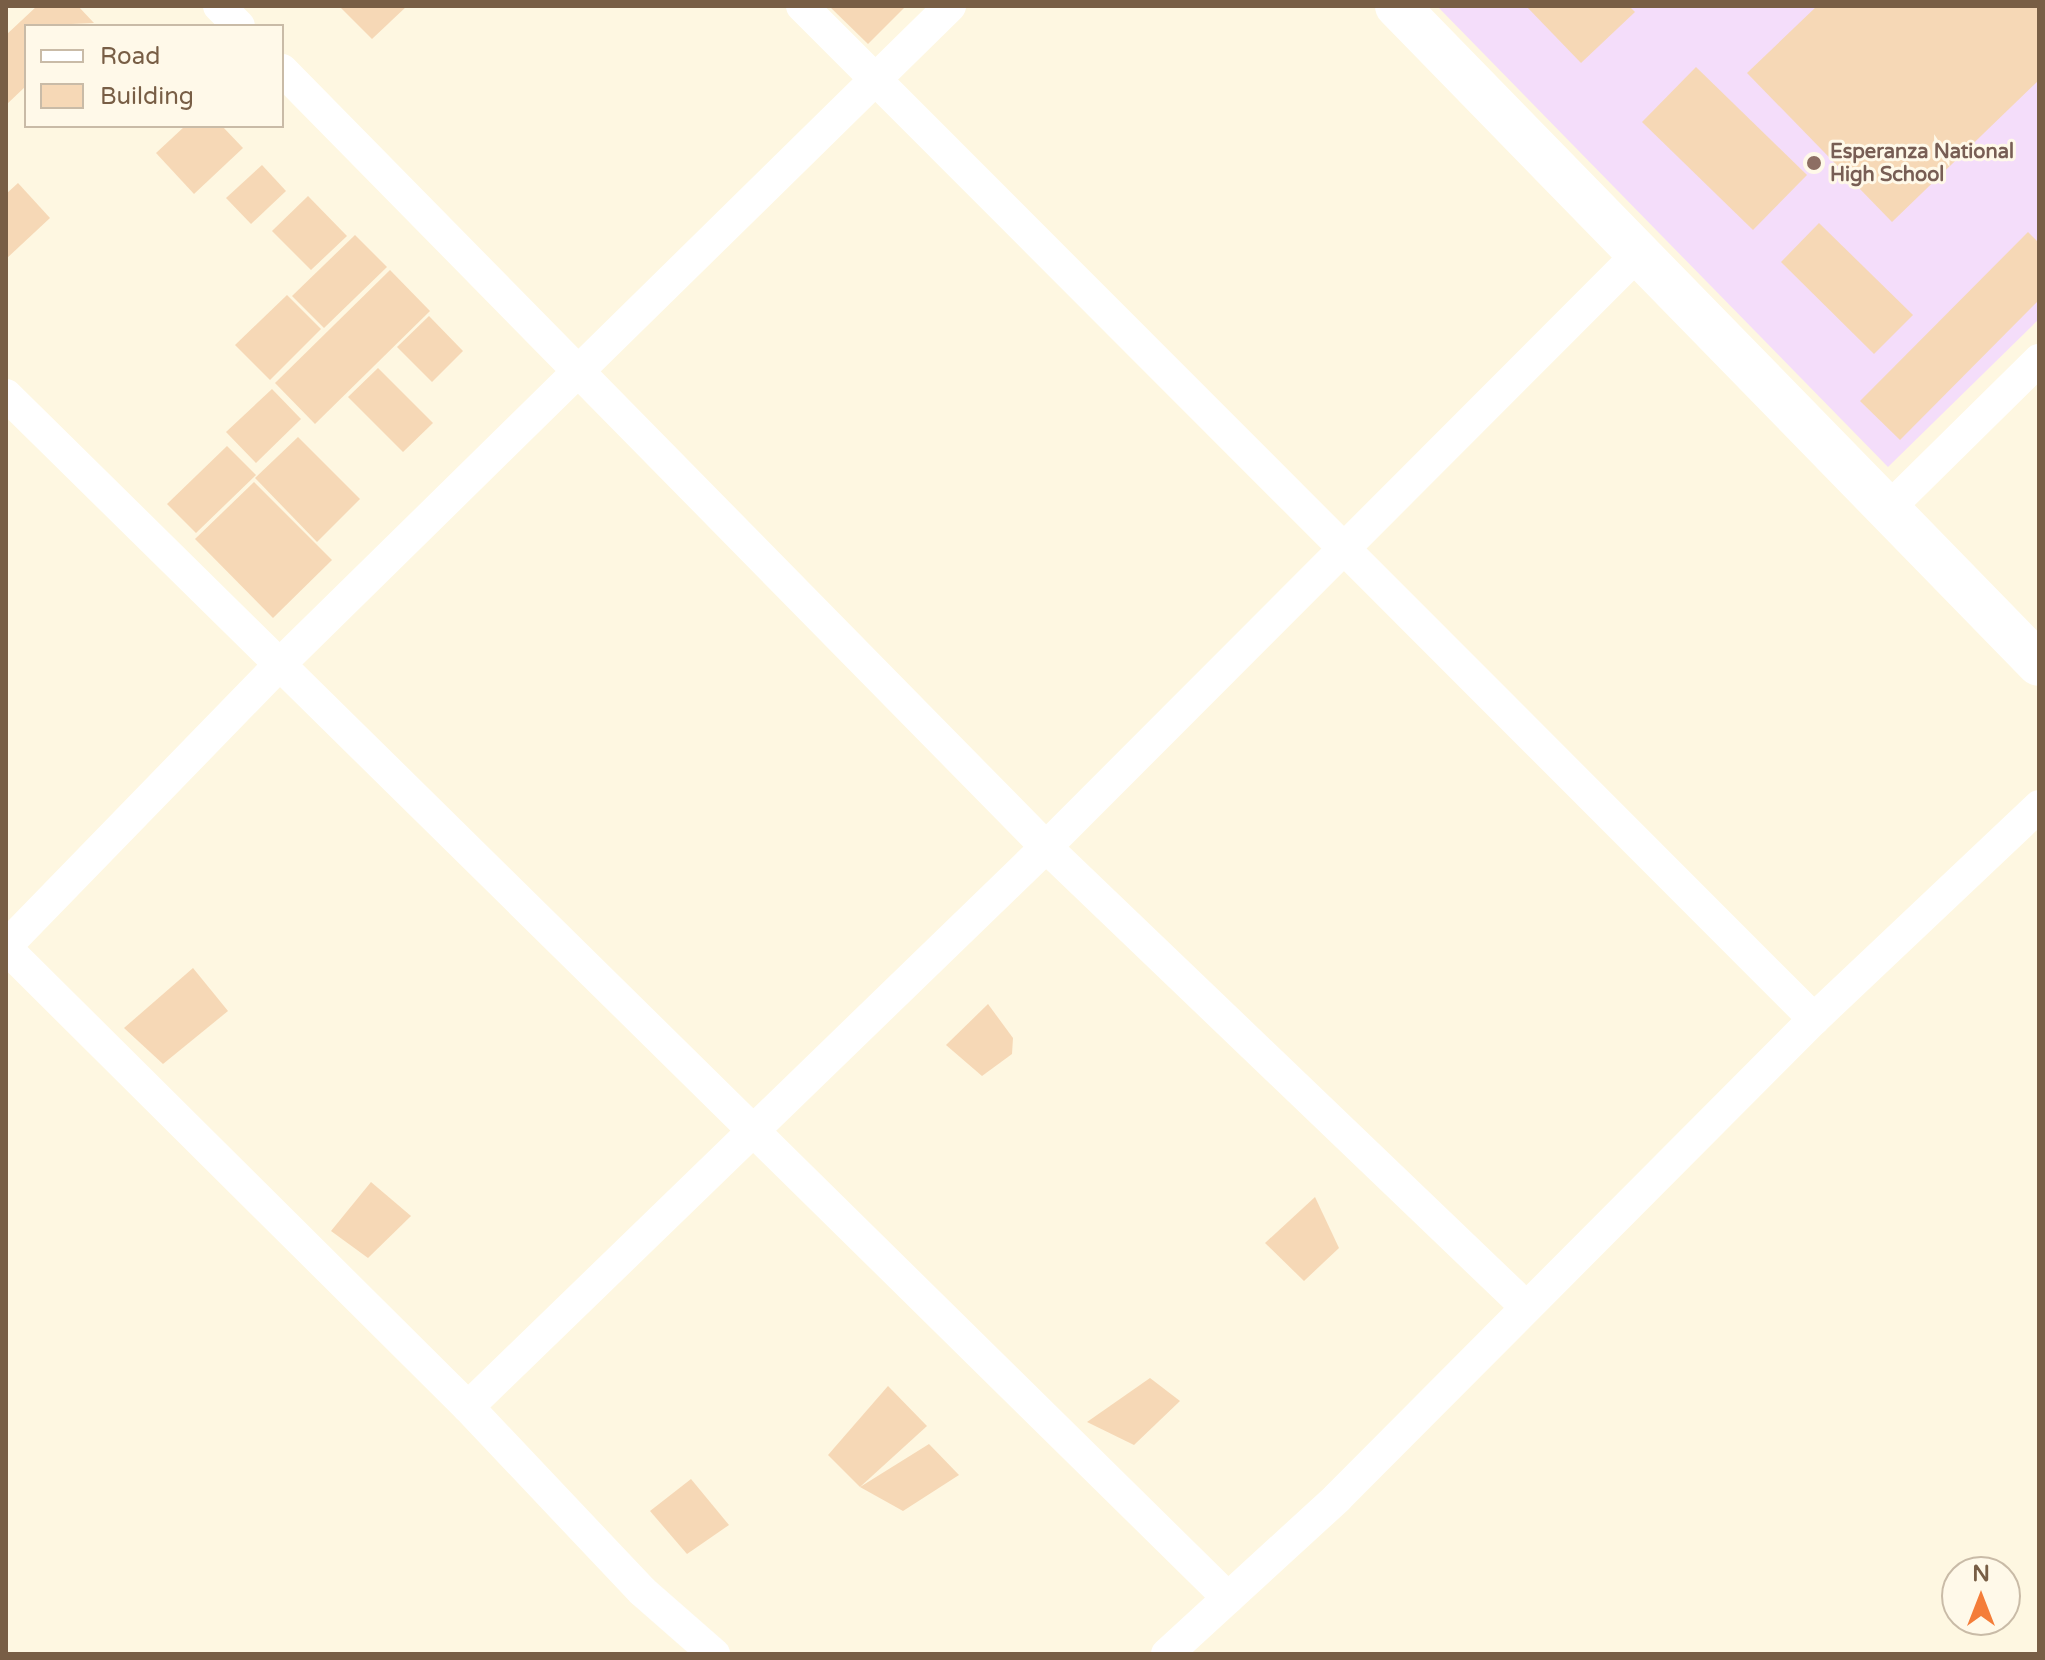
<!DOCTYPE html>
<style>
body{margin:0}
#map{position:relative;width:2045px;height:1660px;overflow:hidden;background:#fef7e1;font-family:"Varela Round",sans-serif}
div>[style]{position:absolute}
.education>*{inset:0;background:#f4ddfa}
.building>*{inset:0;background:#f6d8b6}
.street>*{height:32px;margin:-16px;padding:0 16px;transform-origin:16px;border-radius:16px;background:#fff}
.secondary>*{height:44px;margin:-22px;padding:0 22px;transform-origin:22px;border-radius:22px;background:#fff}
.dots>*{width:22px;height:22px;translate:-50% -50%;box-sizing:border-box;border:4px solid #fff9e9;border-radius:50%}
span{translate:-50% -50%;white-space:nowrap;text-align:center;line-height:1.15;-webkit-text-stroke:6px #fff9e9;paint-order:stroke}
.education-label{font-size:20px;color:#785e54;font-weight:700}
.left{translate:0 -50%;text-align:left}
.frame{position:absolute;inset:0;border:8px solid #785e45;pointer-events:none}
.legend{position:absolute;left:24px;top:24px;width:260px;height:104px;box-sizing:border-box;background:#fff9e9;border:2px solid #c9bba7;margin:0;padding:10px 14px;list-style:none;font-size:24px;color:#785e45}
.legend li{display:flex;align-items:center;gap:16px;height:40px}
.legend b{width:40px;border:2px solid #c9bba7}
.north{position:absolute;left:1941px;top:1556px;width:80px;height:80px;box-sizing:border-box;background:#fff9e9;border:2px solid #c9bba7;border-radius:50%;rotate:0deg;font-size:22px;font-weight:700;line-height:32px;text-align:center;color:#785e45}
.north::after{content:'';display:block;margin:auto;width:28px;height:36px;background:#f47d39;clip-path:polygon(50% 0,100% 100%,50% 72%,0 100%)}
</style>
<div id="map">
<div class="education">
<div style="clip-path:polygon(1437px 6px,2039px 6px,2039px 319px,1888px 467px)"></div>
</div>
<div class="building">
<div style="clip-path:polygon(37px 6px,78px 6px,94px 23px,26px 26px,26px 86px,6px 105px,6px 35px)"></div>
<div style="clip-path:polygon(339px 6px,407px 6px,372px 39px)"></div>
<div style="clip-path:polygon(829px 6px,906px 6px,868px 44px)"></div>
<div style="clip-path:polygon(1526px 6px,1629px 6px,1635px 12px,1581px 63px)"></div>
<div style="clip-path:polygon(1817px 6px,2039px 6px,2039px 80px,1892px 222px,1747px 73px)"></div>
<div style="clip-path:polygon(1696px 67px,1807px 175px,1753px 230px,1642px 122px)"></div>
<div style="clip-path:polygon(185px 126px,222px 126px,243px 148px,194px 194px,156px 153px)"></div>
<div style="clip-path:polygon(262px 165px,286px 191px,251px 224px,226px 198px)"></div>
<div style="clip-path:polygon(18px 183px,50px 218px,6px 259px,6px 194px)"></div>
<div style="clip-path:polygon(308px 196px,347px 236px,311px 270px,272px 231px)"></div>
<div style="clip-path:polygon(1819px 223px,1913px 315px,1874px 354px,1781px 262px)"></div>
<div style="clip-path:polygon(2028px 232px,2039px 243px,2039px 300px,1900px 440px,1860px 401px)"></div>
<div style="clip-path:polygon(355px 235px,387px 267px,324px 328px,292px 296px)"></div>
<div style="clip-path:polygon(390px 270px,430px 311px,315px 424px,275px 383px)"></div>
<div style="clip-path:polygon(287px 295px,321px 329px,270px 380px,235px 345px)"></div>
<div style="clip-path:polygon(429px 316px,463px 351px,432px 382px,397px 347px)"></div>
<div style="clip-path:polygon(378px 368px,433px 423px,403px 452px,348px 397px)"></div>
<div style="clip-path:polygon(272px 389px,301px 419px,256px 463px,226px 432px)"></div>
<div style="clip-path:polygon(298px 437px,360px 499px,317px 542px,255px 478px)"></div>
<div style="clip-path:polygon(227px 446px,256px 475px,196px 533px,167px 504px)"></div>
<div style="clip-path:polygon(254px 482px,332px 560px,273px 618px,195px 539px)"></div>
<div style="clip-path:polygon(193px 968px,228px 1011px,163px 1064px,124px 1028px)"></div>
<div style="clip-path:polygon(988px 1004px,1013px 1038px,1012px 1054px,982px 1076px,946px 1045px)"></div>
<div style="clip-path:polygon(371px 1182px,411px 1216px,368px 1258px,331px 1231px)"></div>
<div style="clip-path:polygon(1315px 1197px,1339px 1248px,1304px 1281px,1265px 1243px)"></div>
<div style="clip-path:polygon(1150px 1378px,1180px 1401px,1134px 1445px,1087px 1422px)"></div>
<div style="clip-path:polygon(888px 1386px,927px 1426px,860px 1487px,828px 1455px)"></div>
<div style="clip-path:polygon(929px 1444px,959px 1475px,903px 1511px,860px 1487px)"></div>
<div style="clip-path:polygon(691px 1479px,729px 1525px,687px 1554px,650px 1511px)"></div>
</div>
<div class="street">
<div style="left:219px;top:6px;width:28px;rotate:45deg"></div>
<div style="left:802px;top:6px;width:1432px;rotate:45.03deg"></div>
<div style="left:282px;top:70px;width:1090px;rotate:45.48deg"></div>
<div style="left:1046px;top:847px;width:663px;rotate:43.78deg"></div>
<div style="left:6px;top:395px;width:1715px;rotate:44.55deg"></div>
<div style="left:1887px;top:510px;width:214px;rotate:-44.6deg"></div>
<div style="left:6px;top:946px;width:390px;rotate:-45.8deg"></div>
<div style="left:278px;top:666px;width:942px;rotate:-44.48deg"></div>
<div style="left:6px;top:948px;width:651px;rotate:44.81deg"></div>
<div style="left:468px;top:1407px;width:253px;rotate:46.6deg"></div>
<div style="left:642px;top:1591px;width:96px;rotate:41.2deg"></div>
<div style="left:468px;top:1407px;width:805px;rotate:-44.09deg"></div>
<div style="left:1046px;top:847px;width:838px;rotate:-45.05deg"></div>
<div style="left:1167px;top:1654px;width:231px;rotate:-42.5deg"></div>
<div style="left:1337px;top:1498px;width:676px;rotate:-45.12deg"></div>
<div style="left:1814px;top:1019px;width:310px;rotate:-43.4deg"></div>
</div>
<div class="secondary">
<div style="left:1397px;top:6px;width:919px;rotate:45.71deg"></div>
</div>
<div class="dots">
<div style="left:1814px;top:163px;background:#8d6e63"></div>
</div>
<div class="education-label">
<span class="left" style="left:1830px;top:164px">Esperanza National<br>High School</span>
</div>
<div class="frame"></div>
<ul class="legend">
<li><b style="height:10px;background:#fff"></b>Road</li>
<li><b style="height:22px;background:#f6d8b6"></b>Building</li>
</ul>
<div class="north">N</div>
</div>
